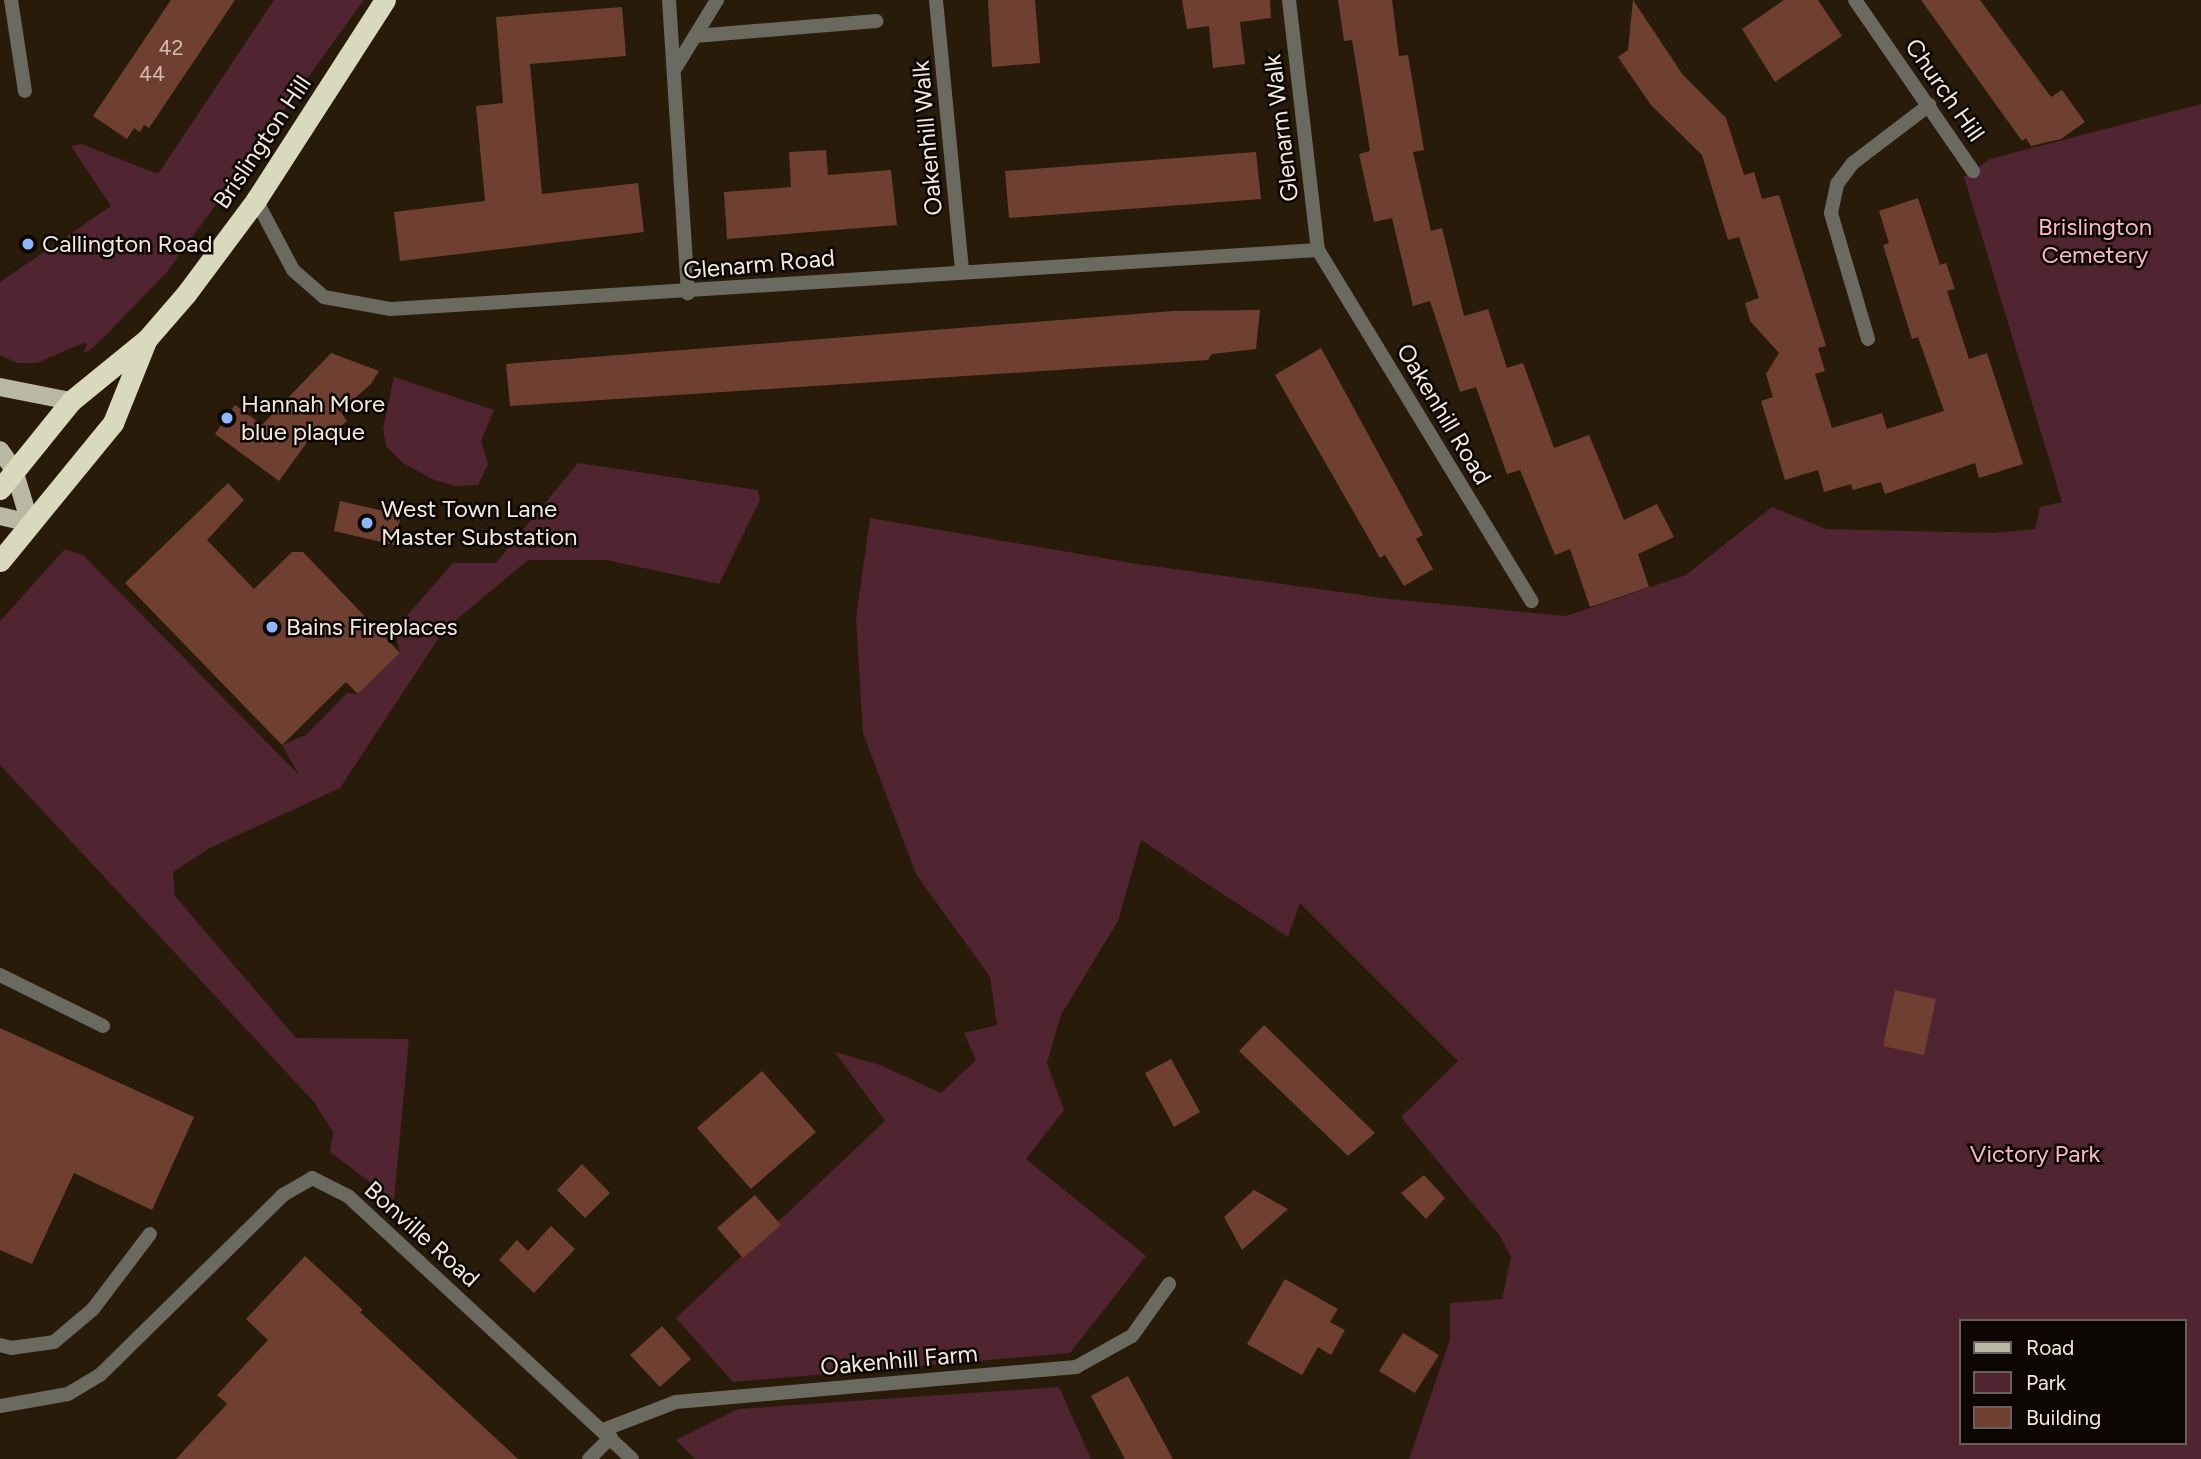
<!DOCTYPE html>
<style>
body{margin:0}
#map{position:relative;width:2201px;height:1459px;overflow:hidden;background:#281b09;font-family:Figtree,sans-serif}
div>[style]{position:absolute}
.green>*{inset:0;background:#502431}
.building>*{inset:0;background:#6f4032}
.lane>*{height:14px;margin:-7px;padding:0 7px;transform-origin:7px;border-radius:7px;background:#6a6a60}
.street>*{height:14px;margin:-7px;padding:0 7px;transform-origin:7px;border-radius:7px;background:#6a6a60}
.primary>*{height:18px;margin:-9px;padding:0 9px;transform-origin:9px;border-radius:9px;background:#b9b9a3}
.highway>*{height:21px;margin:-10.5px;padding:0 10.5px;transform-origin:10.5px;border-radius:10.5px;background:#d9d9bd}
.dots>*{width:19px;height:19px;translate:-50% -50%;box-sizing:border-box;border:4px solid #0c0702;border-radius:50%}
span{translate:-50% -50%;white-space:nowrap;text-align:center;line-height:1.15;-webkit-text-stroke:5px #0c0702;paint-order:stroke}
.number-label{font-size:21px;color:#d1beb2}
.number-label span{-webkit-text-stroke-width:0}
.street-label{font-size:24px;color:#f2e8dd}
.park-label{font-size:24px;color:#fab8c8}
.poi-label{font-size:24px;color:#f2e8dd}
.left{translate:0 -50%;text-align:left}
.legend{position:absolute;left:1959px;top:1319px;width:228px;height:126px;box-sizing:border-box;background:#0c0702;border:2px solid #68615a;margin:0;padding:9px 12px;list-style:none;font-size:21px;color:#f2e8dd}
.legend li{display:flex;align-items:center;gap:14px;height:35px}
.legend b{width:35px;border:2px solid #68615a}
</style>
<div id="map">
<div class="green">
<div style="clip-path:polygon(274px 0,364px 0,167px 272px,104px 337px,89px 351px,83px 353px,87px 344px,83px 343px,37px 363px,17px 363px,0 355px,0 282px,111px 206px,71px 146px,81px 144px,158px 174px)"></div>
<div style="clip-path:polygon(evenodd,2201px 104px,2201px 1459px,1409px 1459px,1450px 1339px,1450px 1303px,1502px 1299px,1511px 1257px,1500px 1236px,1401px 1117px,1458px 1061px,1300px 903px,1288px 937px,1141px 840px,1118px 921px,1061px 1015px,1047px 1063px,1064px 1110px,1026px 1159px,1146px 1256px,1070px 1353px,733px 1382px,676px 1318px,885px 1121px,835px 1052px,880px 1065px,941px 1093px,976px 1060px,964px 1033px,997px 1025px,990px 977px,916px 874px,863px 733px,856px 618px,870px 518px,1138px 564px,1390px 599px,1566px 616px,1686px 575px,1772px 507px,1826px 529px,1994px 533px,2035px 529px,2040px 507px,2062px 502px,1964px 177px,1990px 159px,2201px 104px,1961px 1321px,2185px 1321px,2185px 1443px,1961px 1443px,1961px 1321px)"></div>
<div style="clip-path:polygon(394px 377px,494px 410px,481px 441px,488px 464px,478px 485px,455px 486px,432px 479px,403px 463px,386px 446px,383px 428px)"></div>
<div style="clip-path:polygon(578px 463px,758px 490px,760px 500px,719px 584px,606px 560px,528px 560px,444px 630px,340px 788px,210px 848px,173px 872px,175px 896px,296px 1038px,409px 1039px,394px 1200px,330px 1152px,333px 1132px,314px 1102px,0 765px,0 621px,65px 549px,84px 556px,299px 775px,282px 745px,306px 735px,347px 693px,358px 694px,400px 653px,395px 629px,453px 563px,496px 563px)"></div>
<div style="clip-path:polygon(1059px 1387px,1091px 1459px,695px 1459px,676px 1440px,738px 1409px)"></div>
</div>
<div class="building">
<div style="clip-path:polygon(171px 0,235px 0,149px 128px,144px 125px,140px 132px,134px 128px,127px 139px,93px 116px)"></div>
<div style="clip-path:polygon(988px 0,1035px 0,1040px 63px,992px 67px)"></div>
<div style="clip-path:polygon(1182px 0,1270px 0,1271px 18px,1240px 22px,1245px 64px,1213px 68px,1209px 26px,1187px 29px)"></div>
<div style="clip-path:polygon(1338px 0,1392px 0,1399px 56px,1408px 55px,1424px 150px,1413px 152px,1431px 231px,1442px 228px,1464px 316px,1488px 309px,1507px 368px,1523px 363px,1554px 448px,1589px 435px,1624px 520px,1657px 504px,1674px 537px,1638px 554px,1649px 587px,1590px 607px,1570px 549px,1555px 555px,1520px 470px,1507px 474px,1476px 387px,1460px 392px,1430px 301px,1413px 306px,1392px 218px,1374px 222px,1359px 154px,1370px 151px,1352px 40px,1344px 41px)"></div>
<div style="clip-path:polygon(1633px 0,1683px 75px,1726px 118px,1744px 175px,1754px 172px,1762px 199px,1779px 195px,1826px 346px,1818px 348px,1825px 371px,1815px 374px,1832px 428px,1882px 413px,1887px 429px,1944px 411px,1918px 337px,1912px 339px,1883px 245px,1889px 243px,1879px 211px,1918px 198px,1940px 265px,1946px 263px,1955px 289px,1947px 291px,1969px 359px,1987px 353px,2023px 464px,1979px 478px,1975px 463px,1885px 494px,1881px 482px,1853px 490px,1851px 484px,1824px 492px,1818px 470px,1785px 480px,1761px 401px,1773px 397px,1766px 374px,1779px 353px,1750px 321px,1745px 303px,1759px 298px,1739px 237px,1728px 240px,1702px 155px,1651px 105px,1618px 57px,1628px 50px)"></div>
<div style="clip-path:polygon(1784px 0,1818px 0,1842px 36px,1775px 82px,1742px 29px)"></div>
<div style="clip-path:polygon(1921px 0,1980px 0,2051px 97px,2062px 90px,2085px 122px,2061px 139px,2031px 146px,2026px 138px,2022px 141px)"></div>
<div style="clip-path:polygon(622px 7px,626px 56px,530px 64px,542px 194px,638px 183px,644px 232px,400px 261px,394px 212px,485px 201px,476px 106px,503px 103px,496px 17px)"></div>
<div style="clip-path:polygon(826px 150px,828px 175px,891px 170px,897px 225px,727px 239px,724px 192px,791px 187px,789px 152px)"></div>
<div style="clip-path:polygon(1256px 152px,1261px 199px,1009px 218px,1005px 171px)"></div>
<div style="clip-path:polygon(1260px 310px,1256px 349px,1212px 354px,1208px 360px,510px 406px,506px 364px,1173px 311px)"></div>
<div style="clip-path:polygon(1321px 348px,1423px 535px,1416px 539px,1433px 569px,1404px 586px,1385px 555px,1380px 558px,1275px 375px)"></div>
<div style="clip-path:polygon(331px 353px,379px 371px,371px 384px,340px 411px,347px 421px,322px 444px,313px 434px,279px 481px,215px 434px,235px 405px,262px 425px)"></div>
<div style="clip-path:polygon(228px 483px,244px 500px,207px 540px,254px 589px,292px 552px,303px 552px,400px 653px,358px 694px,346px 682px,282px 745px,125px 583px)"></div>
<div style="clip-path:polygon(340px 501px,401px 515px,394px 545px,334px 531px)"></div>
<div style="clip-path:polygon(1895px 990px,1936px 999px,1924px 1055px,1883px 1046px)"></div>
<div style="clip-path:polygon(1264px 1025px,1375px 1133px,1348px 1156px,1239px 1051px)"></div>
<div style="clip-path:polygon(0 1028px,194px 1117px,152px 1210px,74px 1173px,32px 1264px,0 1250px)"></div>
<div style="clip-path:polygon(1171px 1059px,1200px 1112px,1174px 1127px,1145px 1073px)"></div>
<div style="clip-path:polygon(762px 1071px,816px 1132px,751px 1189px,697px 1128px)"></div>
<div style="clip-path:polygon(582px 1164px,610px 1193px,585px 1218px,557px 1190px)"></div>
<div style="clip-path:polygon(1424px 1175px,1445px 1198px,1426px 1219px,1401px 1193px)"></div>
<div style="clip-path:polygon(1254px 1190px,1288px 1209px,1242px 1250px,1224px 1217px)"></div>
<div style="clip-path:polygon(755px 1195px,781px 1225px,743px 1258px,717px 1228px)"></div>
<div style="clip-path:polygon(551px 1226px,575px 1249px,534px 1293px,499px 1260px,517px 1240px,528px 1251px)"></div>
<div style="clip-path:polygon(305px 1256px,363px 1310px,360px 1312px,518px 1459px,176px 1459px,227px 1404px,217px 1395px,268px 1340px,246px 1319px)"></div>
<div style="clip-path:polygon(1285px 1279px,1338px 1309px,1330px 1322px,1345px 1330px,1331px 1355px,1318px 1347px,1302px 1375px,1247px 1344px)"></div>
<div style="clip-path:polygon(662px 1326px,691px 1359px,660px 1387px,630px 1355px)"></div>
<div style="clip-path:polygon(1403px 1333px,1439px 1355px,1415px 1393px,1379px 1371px)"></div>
<div style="clip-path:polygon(1128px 1376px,1173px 1459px,1125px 1459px,1091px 1396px)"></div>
</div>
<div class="lane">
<div style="left:11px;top:0;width:92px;rotate:81.3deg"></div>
<div style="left:695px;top:36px;width:182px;rotate:-4.7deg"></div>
<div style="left:676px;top:67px;width:79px;rotate:-58.5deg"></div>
<div style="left:0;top:975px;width:115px;rotate:26.3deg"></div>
<div style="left:0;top:1345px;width:11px;rotate:15deg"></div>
<div style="left:11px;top:1348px;width:43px;rotate:-7.9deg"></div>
<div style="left:54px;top:1342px;width:51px;rotate:-40.2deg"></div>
<div style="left:93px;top:1309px;width:94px;rotate:-52.8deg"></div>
<div style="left:589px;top:1459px;width:31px;rotate:-45deg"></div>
</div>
<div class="street">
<div style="left:669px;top:0;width:294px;rotate:86.3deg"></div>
<div style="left:936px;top:0;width:272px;rotate:84.5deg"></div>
<div style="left:1289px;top:0;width:252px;rotate:83.4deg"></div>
<div style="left:1318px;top:250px;width:411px;rotate:58.7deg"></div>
<div style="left:1855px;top:0;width:208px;rotate:55.4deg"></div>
<div style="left:256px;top:200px;width:79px;rotate:62.1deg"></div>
<div style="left:293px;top:270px;width:41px;rotate:41.1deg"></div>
<div style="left:324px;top:297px;width:68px;rotate:10.2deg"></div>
<div style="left:391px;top:309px;width:929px;rotate:-3.64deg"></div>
<div style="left:1868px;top:339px;width:131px;rotate:-106.4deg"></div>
<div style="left:1831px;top:213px;width:30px;rotate:-78deg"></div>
<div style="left:1837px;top:184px;width:26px;rotate:-53deg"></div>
<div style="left:1853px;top:163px;width:96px;rotate:-37.3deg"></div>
<div style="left:0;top:1406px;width:69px;rotate:-10deg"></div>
<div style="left:68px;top:1394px;width:37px;rotate:-31deg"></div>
<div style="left:100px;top:1375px;width:257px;rotate:-44.5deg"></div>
<div style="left:283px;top:1195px;width:34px;rotate:-30deg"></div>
<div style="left:312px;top:1178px;width:40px;rotate:26.6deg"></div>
<div style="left:348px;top:1196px;width:387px;rotate:42.8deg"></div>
<div style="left:603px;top:1430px;width:78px;rotate:-21deg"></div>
<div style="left:676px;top:1402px;width:402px;rotate:-5deg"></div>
<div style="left:1076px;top:1367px;width:64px;rotate:-29deg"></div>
<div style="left:1132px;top:1336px;width:64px;rotate:-54.6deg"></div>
</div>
<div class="primary">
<div style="left:0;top:387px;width:72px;rotate:11.2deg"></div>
<div style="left:0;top:450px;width:24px;rotate:55deg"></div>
<div style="left:14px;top:470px;width:55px;rotate:73.2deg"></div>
<div style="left:0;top:516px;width:31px;rotate:13deg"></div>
</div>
<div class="highway">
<div style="left:0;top:489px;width:113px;rotate:-51.1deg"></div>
<div style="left:71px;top:401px;width:98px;rotate:-39.2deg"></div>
<div style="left:147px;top:339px;width:60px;rotate:-49.1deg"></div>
<div style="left:186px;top:294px;width:117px;rotate:-53.3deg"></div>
<div style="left:256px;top:200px;width:238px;rotate:-57.2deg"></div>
<div style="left:0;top:561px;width:178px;rotate:-50.7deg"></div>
<div style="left:113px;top:423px;width:88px;rotate:-68.1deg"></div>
</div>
<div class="dots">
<div style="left:28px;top:244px;background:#8db9fc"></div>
<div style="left:227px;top:418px;background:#8db9fc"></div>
<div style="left:367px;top:523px;background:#8db9fc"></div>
<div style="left:272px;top:627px;background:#8db9fc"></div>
</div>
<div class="number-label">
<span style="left:171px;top:48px">42</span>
<span style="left:152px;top:74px">44</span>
</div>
<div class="street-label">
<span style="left:1945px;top:90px;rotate:55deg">Church Hill</span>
<span style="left:1281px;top:128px;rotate:-97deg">Glenarm Walk</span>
<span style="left:927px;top:138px;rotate:-95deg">Oakenhill Walk</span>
<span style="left:262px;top:142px;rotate:-56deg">Brislington Hill</span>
<span style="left:759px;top:264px;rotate:-5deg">Glenarm Road</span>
<span style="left:1444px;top:414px;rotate:59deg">Oakenhill Road</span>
<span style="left:422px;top:1234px;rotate:42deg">Bonville Road</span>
<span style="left:899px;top:1360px;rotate:-5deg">Oakenhill Farm</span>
</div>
<div class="park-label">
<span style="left:2095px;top:241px">Brislington<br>Cemetery</span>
<span style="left:2035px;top:1154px">Victory Park</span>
</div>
<div class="poi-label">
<span class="left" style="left:42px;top:244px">Callington Road</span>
<span class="left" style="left:241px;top:418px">Hannah More<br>blue plaque</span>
<span class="left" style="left:381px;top:523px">West Town Lane<br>Master Substation</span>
<span class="left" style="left:286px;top:627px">Bains Fireplaces</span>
</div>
<ul class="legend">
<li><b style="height:9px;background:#b9b9a3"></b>Road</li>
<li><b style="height:19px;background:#502431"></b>Park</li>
<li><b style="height:19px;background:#6f4032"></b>Building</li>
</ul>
</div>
